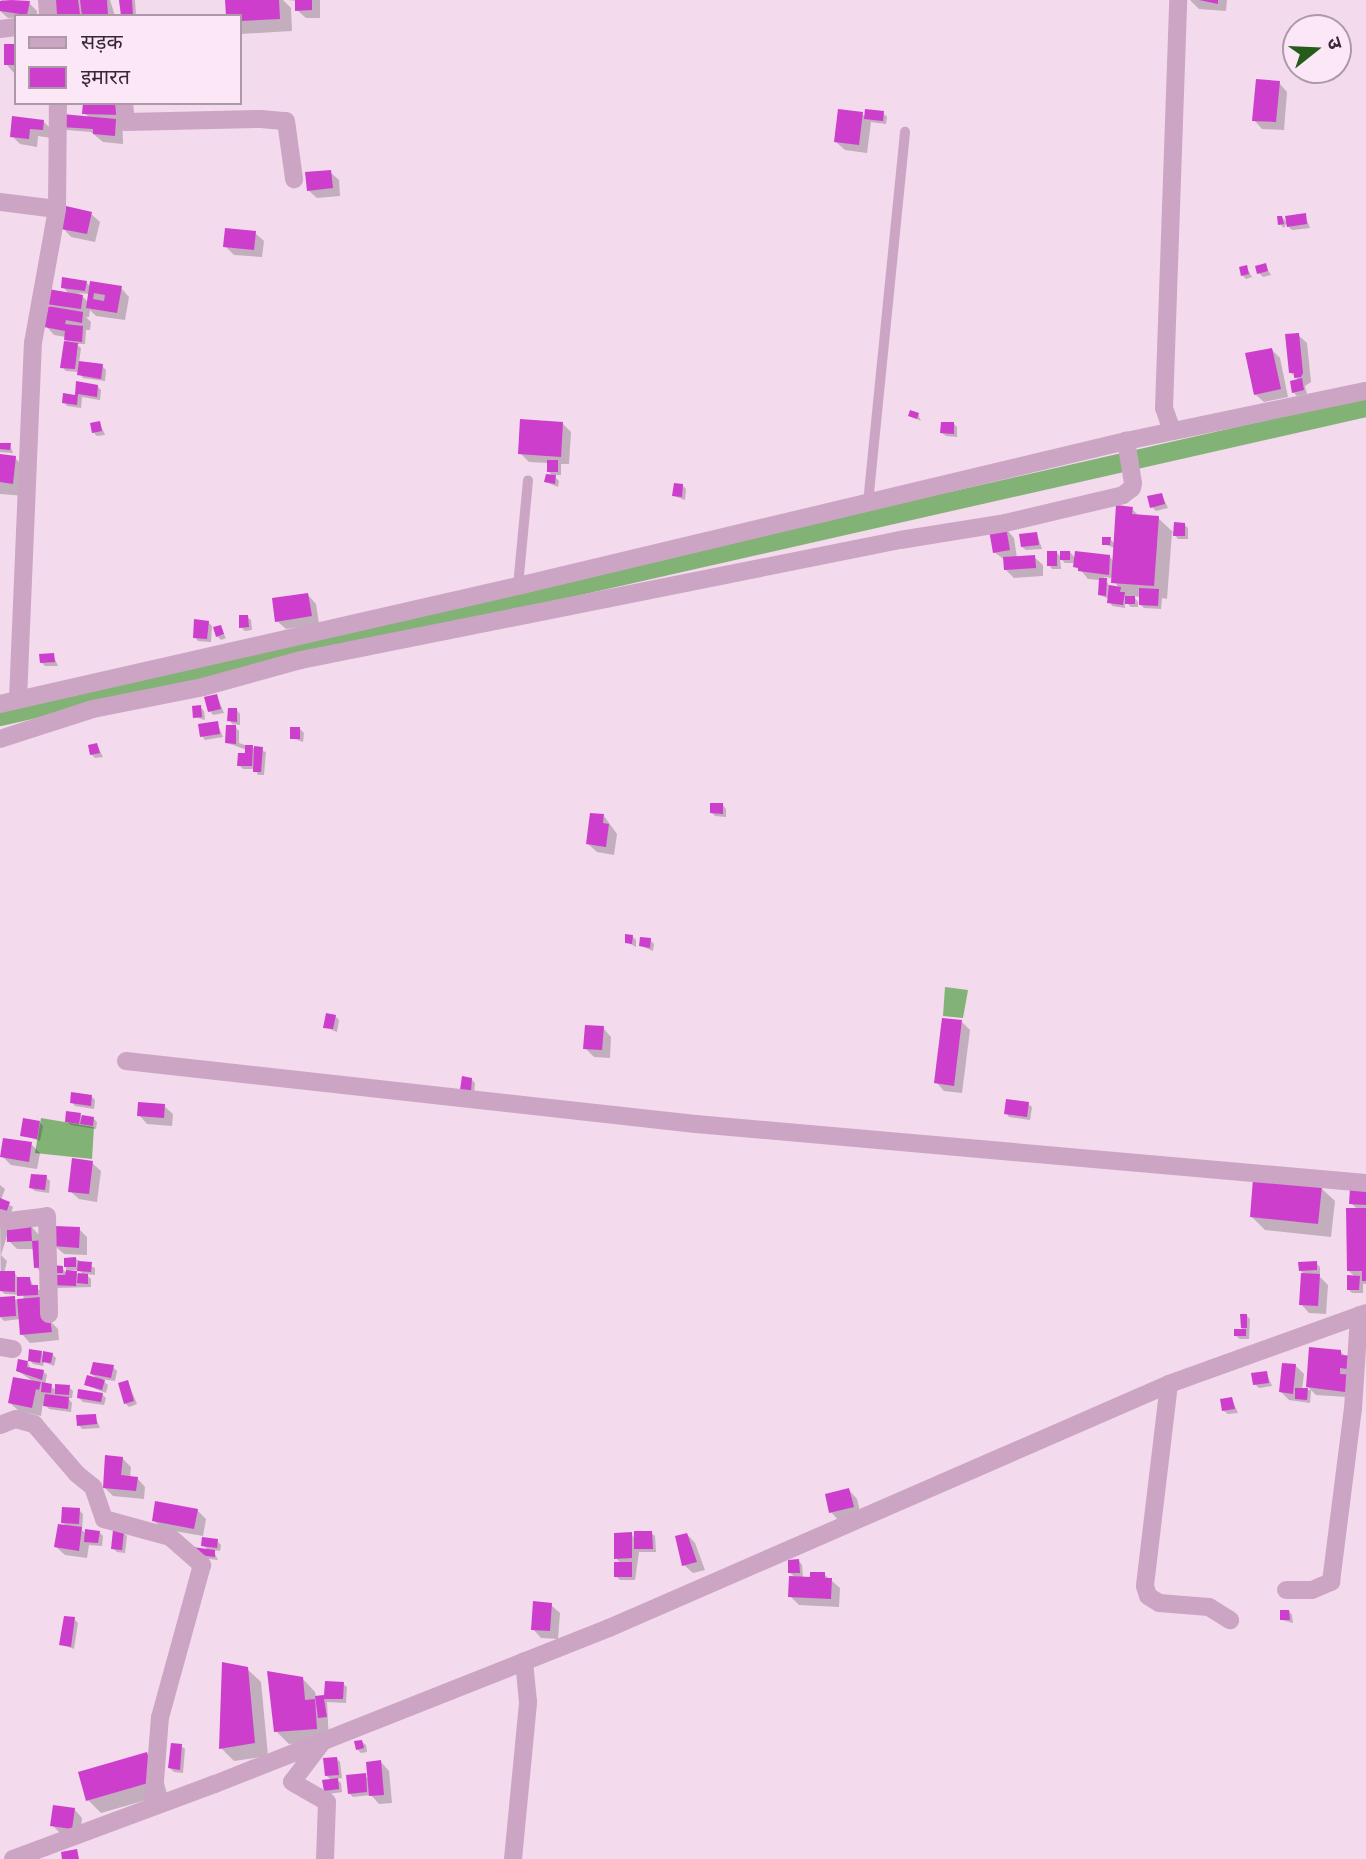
<!DOCTYPE html>
<meta charset="utf-8">
<style>
body{margin:0}
#map{position:relative;width:1366px;height:1859px;overflow:hidden;background:#f3daec;font-family:"PT Sans Narrow","Noto Sans Devanagari",sans-serif}
div>[style]{position:absolute}
.water>*{inset:0;background:#83b277}
.shadow>*{inset:0;background:#0003}
.canal>*{height:19px;margin:-9.5px;padding:0 9.5px;transform-origin:9.5px;border-radius:9.5px;background:#83b277}
.building>*{inset:0;background:#ce3ecd}
.lane>*{height:10px;margin:-5px;padding:0 5px;transform-origin:5px;border-radius:5px;background:#cca5c4}
.street>*{height:18px;margin:-9px;padding:0 9px;transform-origin:9px;border-radius:9px;background:#cca5c4}
span{translate:-50% -50%;white-space:nowrap;text-align:center;line-height:1.15;-webkit-text-stroke:6px #fbe7f5;paint-order:stroke}
.legend{position:absolute;left:14px;top:14px;width:228px;height:91px;box-sizing:border-box;background:#fbe7f5;border:2px solid #ad9aa9;margin:0;padding:9px 12px;list-style:none;font-size:21px;color:#382736}
.legend li{display:flex;align-items:center;gap:14px;height:35px}
.legend b{width:35px;border:2px solid #ad9aa9}
.north{position:absolute;left:1282px;top:14px;width:70px;height:70px;box-sizing:border-box;background:#fbe7f5;border:2px solid #ad9aa9;border-radius:50%;rotate:72deg;font-size:19px;font-weight:700;line-height:28px;text-align:center;color:#382736}
.north::after{content:'';display:block;margin:auto;width:24px;height:32px;background:#255c1a;clip-path:polygon(50% 0,100% 100%,50% 72%,0 100%)}
</style>
<div id="map">
<div class="water">
<div style="clip-path:polygon(945px 987px,968px 990px,963px 1018px,943px 1016px)"></div>
<div style="clip-path:polygon(41px 1118px,94px 1127px,92px 1159px,35px 1153px)"></div>
</div>
<div class="shadow">
<div style="clip-path:polygon(1px 0,29px 3px,37px 11px,37px 16px,8px 18px,0 11px)"></div>
<div style="clip-path:polygon(52px 0,110px 0,115px 16px,54px 16px)"></div>
<div style="clip-path:polygon(121px 0,135px 0,136px 16px,122px 16px)"></div>
<div style="clip-path:polygon(227px 0,283px 0,291px 8px,292px 31px,241px 34px,240px 16px)"></div>
<div style="clip-path:polygon(288px 0,320px 0,320px 18px,306px 18px,297px 10px,297px 1px)"></div>
<div style="clip-path:polygon(1190px 0,1227px 0,1226px 11px,1199px 9px)"></div>
<div style="clip-path:polygon(16px 46px,16px 73px,14px 73px,6px 64px)"></div>
<div style="clip-path:polygon(1279px 83px,1287px 92px,1284px 130px,1262px 129px,1254px 120px)"></div>
<div style="clip-path:polygon(122px 103px,123px 144px,103px 142px,91px 132px,67px 130px,63px 126px,90px 118px,84px 113px)"></div>
<div style="clip-path:polygon(883px 113px,887px 117px,886px 124px,871px 122px,867px 153px,845px 150px,836px 142px,862px 114px,866px 117px)"></div>
<div style="clip-path:polygon(44px 122px,52px 130px,51px 138px,38px 136px,37px 147px,20px 144px,12px 136px)"></div>
<div style="clip-path:polygon(330px 172px,339px 180px,340px 196px,317px 198px,308px 190px)"></div>
<div style="clip-path:polygon(91px 214px,100px 222px,95px 242px,71px 237px,63px 228px)"></div>
<div style="clip-path:polygon(1305px 215px,1310px 228px,1292px 230px,1286px 224px,1284px 228px,1280px 224px,1282px 217px,1288px 224px)"></div>
<div style="clip-path:polygon(255px 233px,264px 241px,262px 257px,234px 255px,225px 246px)"></div>
<div style="clip-path:polygon(1265px 265px,1271px 275px,1263px 277px,1259px 273px)"></div>
<div style="clip-path:polygon(1246px 267px,1252px 277px,1246px 279px,1242px 275px)"></div>
<div style="clip-path:polygon(evenodd,86px 282px,91px 287px,121px 288px,129px 297px,125px 320px,96px 316px,90px 310px,89px 317px,86px 317px,91px 322px,90px 330px,86px 330px,85px 344px,76px 344px,81px 348px,79px 363px,102px 366px,106px 370px,105px 381px,83px 378px,79px 372px,66px 371px,62px 367px,66px 337px,54px 335px,46px 326px,52px 308px,48px 304px,70px 295px,63px 287px,86px 282px,79px 293px,90px 294px,89px 303px,79px 293px)"></div>
<div style="clip-path:polygon(1298px 335px,1307px 343px,1311px 382px,1305px 386px,1307px 394px,1297px 396px,1293px 392px,1299px 381px,1290px 372px)"></div>
<div style="clip-path:polygon(1272px 350px,1280px 358px,1288px 397px,1264px 402px,1255px 394px)"></div>
<div style="clip-path:polygon(78px 383px,97px 386px,101px 390px,100px 400px,82px 397px,81px 408px,67px 406px,64px 402px,76px 397px)"></div>
<div style="clip-path:polygon(918px 414px,921px 421px,910px 416px)"></div>
<div style="clip-path:polygon(100px 423px,105px 435px,97px 436px,93px 432px)"></div>
<div style="clip-path:polygon(562px 423px,571px 432px,569px 464px,561px 464px,561px 475px,553px 475px,559px 481px,558px 487px,546px 482px,554px 477px,548px 471px,549px 463px,529px 462px,520px 453px)"></div>
<div style="clip-path:polygon(954px 424px,957px 427px,957px 437px,946px 436px,942px 433px)"></div>
<div style="clip-path:polygon(0 444px,10px 445px,13px 453px,0 452px)"></div>
<div style="clip-path:polygon(0 456px,15px 458px,28px 471px,26px 496px,0 494px)"></div>
<div style="clip-path:polygon(682px 485px,686px 489px,685px 500px,674px 496px)"></div>
<div style="clip-path:polygon(1162px 495px,1168px 508px,1156px 511px,1152px 507px)"></div>
<div style="clip-path:polygon(evenodd,1132px 509px,1140px 517px,1158px 518px,1175px 534px,1185px 525px,1188px 528px,1188px 539px,1178px 539px,1172px 532px,1167px 599px,1162px 598px,1161px 609px,1144px 608px,1138px 602px,1138px 607px,1131px 607px,1125px 601px,1125px 608px,1112px 606px,1109px 599px,1100px 595px,1100px 580px,1088px 579px,1075px 563px,1065px 563px,1060px 558px,1061px 569px,1052px 569px,1049px 565px,1056px 552px,1061px 557px,1070px 552px,1076px 559px,1110px 557px,1114px 561px,1115px 548px,1104px 544px,1110px 539px,1115px 544px,1132px 509px,1104px 577px,1113px 578px,1119px 589px,1110px 587px,1104px 577px,1132px 509px,1133px 596px,1141px 597px,1140px 604px,1133px 596px)"></div>
<div style="clip-path:polygon(1006px 529px,1014px 538px,1017px 558px,1034px 557px,1043px 565px,1043px 576px,1014px 578px,1005px 569px,1005px 560px,994px 552px)"></div>
<div style="clip-path:polygon(1037px 534px,1042px 549px,1026px 550px,1022px 547px)"></div>
<div style="clip-path:polygon(308px 595px,316px 604px,319px 624px,286px 629px,277px 621px)"></div>
<div style="clip-path:polygon(247px 617px,251px 620px,252px 630px,245px 631px,241px 627px)"></div>
<div style="clip-path:polygon(208px 622px,212px 626px,211px 642px,198px 641px,195px 637px)"></div>
<div style="clip-path:polygon(220px 627px,226px 638px,221px 640px,217px 636px)"></div>
<div style="clip-path:polygon(53px 655px,58px 666px,45px 666px,41px 662px)"></div>
<div style="clip-path:polygon(217px 696px,224px 713px,213px 715px,210px 711px)"></div>
<div style="clip-path:polygon(200px 707px,204px 711px,205px 720px,194px 717px)"></div>
<div style="clip-path:polygon(237px 710px,240px 714px,240px 725px,233px 724px,239px 731px,239px 743px,266px 752px,264px 775px,258px 775px,255px 769px,243px 769px,239px 765px,247px 750px,227px 743px,235px 727px,229px 720px)"></div>
<div style="clip-path:polygon(217px 723px,223px 737px,205px 740px,202px 736px)"></div>
<div style="clip-path:polygon(300px 729px,304px 733px,303px 742px,292px 738px)"></div>
<div style="clip-path:polygon(97px 745px,103px 757px,95px 758px,91px 754px)"></div>
<div style="clip-path:polygon(723px 805px,726px 809px,726px 817px,715px 816px,712px 813px)"></div>
<div style="clip-path:polygon(604px 816px,617px 834px,614px 855px,597px 852px,588px 844px)"></div>
<div style="clip-path:polygon(632px 936px,636px 940px,636px 947px,627px 942px)"></div>
<div style="clip-path:polygon(650px 940px,654px 944px,653px 951px,641px 946px)"></div>
<div style="clip-path:polygon(335px 1016px,339px 1020px,337px 1032px,325px 1027px)"></div>
<div style="clip-path:polygon(962px 1022px,970px 1030px,962px 1093px,944px 1091px,936px 1082px)"></div>
<div style="clip-path:polygon(603px 1028px,611px 1037px,610px 1058px,594px 1057px,585px 1048px)"></div>
<div style="clip-path:polygon(471px 1079px,475px 1083px,474px 1094px,466px 1093px)"></div>
<div style="clip-path:polygon(91px 1096px,95px 1100px,94px 1109px,75px 1106px,72px 1102px)"></div>
<div style="clip-path:polygon(1028px 1104px,1032px 1107px,1030px 1120px,1009px 1117px,1006px 1113px)"></div>
<div style="clip-path:polygon(164px 1106px,173px 1114px,172px 1126px,147px 1124px,139px 1115px)"></div>
<div style="clip-path:polygon(68px 1113px,93px 1118px,97px 1122px,96px 1129px,71px 1125px,67px 1122px)"></div>
<div style="clip-path:polygon(39px 1122px,43px 1126px,40px 1141px,22px 1135px)"></div>
<div style="clip-path:polygon(31px 1144px,40px 1153px,37px 1169px,11px 1165px,2px 1156px)"></div>
<div style="clip-path:polygon(92px 1163px,101px 1171px,97px 1202px,79px 1199px,70px 1191px)"></div>
<div style="clip-path:polygon(46px 1177px,50px 1181px,49px 1193px,35px 1191px,31px 1188px)"></div>
<div style="clip-path:polygon(0 1185px,5px 1189px,1px 1200px,13px 1207px,9px 1219px,0 1216px)"></div>
<div style="clip-path:polygon(1321px 1188px,1335px 1201px,1331px 1237px,1265px 1230px,1252px 1217px)"></div>
<div style="clip-path:polygon(1366px 1191px,1366px 1284px,1363px 1284px,1363px 1293px,1352px 1293px,1348px 1289px,1355px 1277px,1349px 1271px,1357px 1209px,1351px 1203px)"></div>
<div style="clip-path:polygon(0 1222px,9px 1231px,31px 1226px,39px 1235px,40px 1271px,36px 1267px,35px 1249px,17px 1249px,9px 1241px,8px 1233px,1px 1255px,7px 1261px,4px 1273px,15px 1273px,18px 1279px,30px 1279px,34px 1287px,41px 1291px,50px 1321px,58px 1329px,59px 1340px,30px 1343px,22px 1334px,20px 1319px,4px 1321px,0 1317px,0 1299px,24px 1300px,23px 1295px,5px 1294px,1px 1291px)"></div>
<div style="clip-path:polygon(79px 1229px,87px 1237px,87px 1255px,64px 1254px,55px 1246px)"></div>
<div style="clip-path:polygon(66px 1259px,76px 1259px,95px 1268px,95px 1275px,86px 1274px,91px 1279px,91px 1287px,58px 1288px,55px 1284px,54px 1272px,62px 1267px,65px 1272px,84px 1275px,79px 1270px,66px 1270px)"></div>
<div style="clip-path:polygon(1316px 1263px,1320px 1267px,1320px 1274px,1317px 1274px,1328px 1285px,1326px 1314px,1309px 1313px,1301px 1304px,1305px 1275px,1300px 1270px)"></div>
<div style="clip-path:polygon(1246px 1315px,1250px 1319px,1249px 1339px,1240px 1339px,1236px 1336px,1242px 1331px,1242px 1316px)"></div>
<div style="clip-path:polygon(1341px 1352px,1346px 1357px,1355px 1358px,1347px 1397px,1316px 1395px,1307px 1386px)"></div>
<div style="clip-path:polygon(41px 1353px,44px 1356px,52px 1354px,56px 1358px,54px 1366px,44px 1362px,43px 1366px,33px 1364px,30px 1360px)"></div>
<div style="clip-path:polygon(20px 1361px,32px 1364px,28px 1363px,31px 1369px,43px 1371px,47px 1375px,45px 1384px,57px 1390px,69px 1387px,73px 1391px,72px 1398px,68px 1398px,72px 1403px,71px 1412px,49px 1409px,43px 1403px,41px 1416px,19px 1411px,10px 1403px,34px 1382px,18px 1371px)"></div>
<div style="clip-path:polygon(1295px 1365px,1304px 1374px,1302px 1390px,1311px 1390px,1310px 1403px,1289px 1400px,1281px 1392px)"></div>
<div style="clip-path:polygon(113px 1367px,117px 1371px,115px 1381px,101px 1379px,108px 1385px,106px 1393px,86px 1385px,98px 1380px,92px 1374px)"></div>
<div style="clip-path:polygon(1266px 1372px,1272px 1386px,1259px 1388px,1255px 1384px)"></div>
<div style="clip-path:polygon(128px 1382px,137px 1404px,129px 1407px,125px 1403px)"></div>
<div style="clip-path:polygon(102px 1394px,106px 1398px,104px 1405px,83px 1402px,79px 1398px)"></div>
<div style="clip-path:polygon(1232px 1399px,1238px 1413px,1228px 1414px,1224px 1411px)"></div>
<div style="clip-path:polygon(95px 1416px,100px 1428px,82px 1429px,79px 1425px)"></div>
<div style="clip-path:polygon(122px 1458px,131px 1467px,130px 1478px,137px 1478px,145px 1487px,144px 1499px,113px 1496px,104px 1487px)"></div>
<div style="clip-path:polygon(849px 1490px,857px 1499px,861px 1516px,839px 1521px,831px 1512px)"></div>
<div style="clip-path:polygon(79px 1510px,83px 1514px,82px 1530px,86px 1534px,99px 1532px,103px 1536px,102px 1546px,89px 1545px,87px 1558px,65px 1555px,56px 1547px,68px 1527px,63px 1523px)"></div>
<div style="clip-path:polygon(197px 1510px,206px 1519px,203px 1536px,163px 1529px,154px 1521px)"></div>
<div style="clip-path:polygon(123px 1533px,127px 1536px,125px 1553px,117px 1552px,113px 1548px)"></div>
<div style="clip-path:polygon(651px 1533px,655px 1536px,656px 1552px,639px 1552px,635px 1580px,620px 1580px,616px 1576px,621px 1564px,616px 1558px,631px 1534px,636px 1539px)"></div>
<div style="clip-path:polygon(687px 1534px,695px 1543px,705px 1570px,693px 1573px,684px 1565px)"></div>
<div style="clip-path:polygon(217px 1541px,221px 1545px,220px 1551px,213px 1550px,218px 1560px,196px 1557px,208px 1550px,203px 1545px)"></div>
<div style="clip-path:polygon(799px 1561px,802px 1565px,803px 1578px,824px 1574px,840px 1588px,839px 1607px,799px 1605px,790px 1596px,796px 1578px,790px 1573px)"></div>
<div style="clip-path:polygon(551px 1605px,560px 1613px,558px 1639px,541px 1638px,533px 1629px)"></div>
<div style="clip-path:polygon(1289px 1611px,1292px 1615px,1293px 1623px,1282px 1620px)"></div>
<div style="clip-path:polygon(74px 1619px,78px 1623px,74px 1649px,61px 1644px)"></div>
<div style="clip-path:polygon(247px 1669px,261px 1682px,268px 1756px,234px 1761px,221px 1748px)"></div>
<div style="clip-path:polygon(302px 1678px,315px 1692px,316px 1697px,326px 1696px,343px 1684px,347px 1687px,346px 1703px,327px 1702px,329px 1742px,289px 1744px,276px 1731px)"></div>
<div style="clip-path:polygon(362px 1742px,366px 1745px,367px 1752px,361px 1753px,357px 1749px)"></div>
<div style="clip-path:polygon(181px 1746px,185px 1749px,183px 1773px,174px 1772px,170px 1768px)"></div>
<div style="clip-path:polygon(337px 1759px,340px 1762px,342px 1778px,336px 1779px,341px 1783px,342px 1792px,329px 1794px,325px 1790px,331px 1780px,326px 1775px)"></div>
<div style="clip-path:polygon(381px 1762px,389px 1771px,392px 1803px,379px 1804px,371px 1795px,353px 1797px,349px 1793px,365px 1775px,369px 1780px)"></div>
<div style="clip-path:polygon(160px 1768px,167px 1794px,101px 1813px,88px 1800px)"></div>
<div style="clip-path:polygon(74px 1809px,82px 1818px,80px 1836px,61px 1834px,52px 1825px)"></div>
</div>
<div class="canal">
<div style="left:0;top:716px;width:1401px;rotate:-12.75deg"></div>
</div>
<div class="building">
<div style="clip-path:polygon(11px 0,30px 1px,27px 15px,0 11px,0 1px)"></div>
<div style="clip-path:polygon(51px 0,78px 0,80px 14px,52px 16px)"></div>
<div style="clip-path:polygon(80px 0,107px 0,108px 15px,82px 16px)"></div>
<div style="clip-path:polygon(119px 0,132px 0,133px 16px,121px 16px)"></div>
<div style="clip-path:polygon(225px 0,279px 0,280px 19px,240px 21px,240px 16px,226px 16px)"></div>
<div style="clip-path:polygon(295px 0,312px 0,312px 10px,295px 11px)"></div>
<div style="clip-path:polygon(1199px 0,1218px 0,1218px 4px)"></div>
<div style="clip-path:polygon(4px 44px,16px 44px,16px 65px,4px 65px)"></div>
<div style="clip-path:polygon(1256px 79px,1280px 81px,1276px 122px,1252px 121px)"></div>
<div style="clip-path:polygon(83px 103px,121px 103px,121px 115px,82px 114px)"></div>
<div style="clip-path:polygon(838px 109px,863px 112px,859px 145px,834px 142px)"></div>
<div style="clip-path:polygon(865px 109px,884px 111px,883px 121px,864px 119px)"></div>
<div style="clip-path:polygon(62px 114px,116px 119px,115px 136px,93px 134px,93px 129px,61px 127px)"></div>
<div style="clip-path:polygon(12px 116px,44px 120px,43px 130px,30px 129px,29px 139px,10px 137px)"></div>
<div style="clip-path:polygon(331px 170px,333px 188px,307px 191px,305px 172px)"></div>
<div style="clip-path:polygon(66px 206px,92px 212px,87px 234px,61px 229px)"></div>
<div style="clip-path:polygon(1306px 213px,1307px 224px,1287px 227px,1285px 216px)"></div>
<div style="clip-path:polygon(1277px 216px,1282px 216px,1284px 224px,1278px 225px)"></div>
<div style="clip-path:polygon(225px 228px,256px 231px,254px 250px,223px 247px)"></div>
<div style="clip-path:polygon(1266px 263px,1268px 271px,1257px 274px,1255px 266px)"></div>
<div style="clip-path:polygon(1247px 265px,1249px 274px,1241px 276px,1239px 267px)"></div>
<div style="clip-path:polygon(62px 277px,87px 281px,85px 291px,61px 288px)"></div>
<div style="clip-path:polygon(evenodd,90px 281px,122px 286px,117px 313px,86px 308px,90px 281px,94px 293px,105px 295px,104px 301px,93px 299px,94px 293px)"></div>
<div style="clip-path:polygon(48px 289px,83px 295px,81px 309px,46px 304px)"></div>
<div style="clip-path:polygon(47px 306px,83px 312px,82px 323px,66px 320px,65px 324px,83px 326px,82px 342px,64px 340px,65px 331px,44px 327px)"></div>
<div style="clip-path:polygon(1299px 333px,1303px 373px,1301px 377px,1294px 378px,1294px 373px,1289px 373px,1285px 334px)"></div>
<div style="clip-path:polygon(64px 341px,78px 343px,75px 369px,60px 368px)"></div>
<div style="clip-path:polygon(1272px 348px,1281px 389px,1254px 395px,1245px 353px)"></div>
<div style="clip-path:polygon(79px 361px,103px 364px,101px 379px,77px 375px)"></div>
<div style="clip-path:polygon(1302px 378px,1304px 390px,1292px 393px,1290px 381px)"></div>
<div style="clip-path:polygon(76px 381px,98px 385px,97px 397px,78px 394px,77px 405px,62px 403px,63px 393px,75px 395px)"></div>
<div style="clip-path:polygon(910px 410px,919px 413px,917px 419px,908px 416px)"></div>
<div style="clip-path:polygon(520px 419px,563px 422px,561px 457px,518px 454px)"></div>
<div style="clip-path:polygon(100px 421px,102px 431px,92px 433px,90px 423px)"></div>
<div style="clip-path:polygon(941px 422px,954px 422px,954px 434px,940px 433px)"></div>
<div style="clip-path:polygon(0 443px,11px 443px,10px 450px,0 449px)"></div>
<div style="clip-path:polygon(0 454px,16px 456px,13px 484px,0 482px)"></div>
<div style="clip-path:polygon(547px 460px,558px 460px,558px 472px,547px 472px)"></div>
<div style="clip-path:polygon(546px 474px,556px 475px,555px 484px,544px 482px)"></div>
<div style="clip-path:polygon(674px 483px,683px 484px,682px 497px,672px 496px)"></div>
<div style="clip-path:polygon(1162px 493px,1165px 504px,1150px 508px,1147px 496px)"></div>
<div style="clip-path:polygon(1116px 505px,1133px 507px,1132px 514px,1159px 516px,1154px 586px,1111px 583px)"></div>
<div style="clip-path:polygon(1174px 522px,1185px 523px,1185px 536px,1173px 536px)"></div>
<div style="clip-path:polygon(1006px 527px,1010px 550px,993px 553px,989px 530px)"></div>
<div style="clip-path:polygon(1037px 532px,1039px 545px,1021px 547px,1019px 534px)"></div>
<div style="clip-path:polygon(1102px 537px,1111px 537px,1110px 545px,1102px 545px)"></div>
<div style="clip-path:polygon(1047px 551px,1057px 551px,1057px 566px,1047px 566px)"></div>
<div style="clip-path:polygon(1060px 551px,1070px 551px,1070px 560px,1060px 560px)"></div>
<div style="clip-path:polygon(1075px 551px,1110px 555px,1109px 575px,1078px 571px,1078px 568px,1073px 567px)"></div>
<div style="clip-path:polygon(1035px 555px,1036px 568px,1004px 570px,1003px 557px)"></div>
<div style="clip-path:polygon(1099px 578px,1107px 578px,1106px 596px,1098px 595px)"></div>
<div style="clip-path:polygon(1109px 585px,1121px 587px,1120px 592px,1125px 592px,1123px 605px,1107px 603px)"></div>
<div style="clip-path:polygon(1139px 588px,1159px 589px,1158px 606px,1139px 605px)"></div>
<div style="clip-path:polygon(308px 593px,312px 616px,275px 622px,272px 598px)"></div>
<div style="clip-path:polygon(1125px 596px,1135px 596px,1135px 604px,1125px 604px)"></div>
<div style="clip-path:polygon(239px 615px,248px 615px,249px 627px,239px 628px)"></div>
<div style="clip-path:polygon(194px 619px,209px 621px,207px 639px,193px 638px)"></div>
<div style="clip-path:polygon(221px 625px,224px 634px,216px 637px,213px 627px)"></div>
<div style="clip-path:polygon(54px 653px,55px 662px,40px 663px,39px 654px)"></div>
<div style="clip-path:polygon(217px 694px,221px 709px,208px 712px,204px 697px)"></div>
<div style="clip-path:polygon(201px 705px,202px 717px,193px 718px,192px 706px)"></div>
<div style="clip-path:polygon(228px 708px,237px 708px,237px 722px,227px 721px)"></div>
<div style="clip-path:polygon(218px 721px,220px 734px,200px 737px,198px 724px)"></div>
<div style="clip-path:polygon(226px 725px,236px 725px,236px 744px,225px 743px)"></div>
<div style="clip-path:polygon(290px 727px,300px 727px,300px 739px,290px 739px)"></div>
<div style="clip-path:polygon(97px 743px,100px 753px,90px 755px,88px 745px)"></div>
<div style="clip-path:polygon(245px 745px,253px 745px,252px 766px,237px 766px,238px 753px,245px 753px)"></div>
<div style="clip-path:polygon(254px 746px,263px 747px,261px 772px,253px 772px)"></div>
<div style="clip-path:polygon(710px 803px,723px 803px,723px 814px,710px 813px)"></div>
<div style="clip-path:polygon(590px 813px,604px 814px,603px 823px,609px 824px,606px 847px,586px 844px)"></div>
<div style="clip-path:polygon(625px 934px,633px 935px,632px 944px,625px 943px)"></div>
<div style="clip-path:polygon(640px 937px,651px 938px,650px 948px,639px 946px)"></div>
<div style="clip-path:polygon(326px 1013px,336px 1015px,333px 1029px,323px 1028px)"></div>
<div style="clip-path:polygon(942px 1018px,962px 1020px,954px 1086px,934px 1083px)"></div>
<div style="clip-path:polygon(585px 1025px,604px 1026px,602px 1050px,583px 1049px)"></div>
<div style="clip-path:polygon(462px 1076px,472px 1078px,471px 1091px,460px 1090px)"></div>
<div style="clip-path:polygon(71px 1092px,92px 1095px,91px 1106px,70px 1103px)"></div>
<div style="clip-path:polygon(1006px 1099px,1029px 1102px,1027px 1117px,1004px 1114px)"></div>
<div style="clip-path:polygon(138px 1102px,165px 1104px,164px 1118px,137px 1116px)"></div>
<div style="clip-path:polygon(66px 1111px,81px 1113px,79px 1124px,65px 1122px)"></div>
<div style="clip-path:polygon(82px 1115px,94px 1117px,93px 1126px,80px 1124px)"></div>
<div style="clip-path:polygon(23px 1118px,40px 1121px,37px 1139px,20px 1136px)"></div>
<div style="clip-path:polygon(3px 1138px,32px 1142px,29px 1162px,0 1157px)"></div>
<div style="clip-path:polygon(72px 1158px,93px 1161px,89px 1194px,68px 1192px)"></div>
<div style="clip-path:polygon(31px 1174px,47px 1175px,45px 1190px,29px 1188px)"></div>
<div style="clip-path:polygon(1253px 1179px,1322px 1186px,1318px 1224px,1250px 1217px)"></div>
<div style="clip-path:polygon(1350px 1188px,1366px 1189px,1366px 1205px,1349px 1204px)"></div>
<div style="clip-path:polygon(0 1198px,10px 1202px,5px 1216px,0 1215px)"></div>
<div style="clip-path:polygon(1346px 1208px,1366px 1208px,1366px 1281px,1362px 1281px,1362px 1271px,1347px 1271px)"></div>
<div style="clip-path:polygon(31px 1224px,32px 1241px,7px 1242px,7px 1225px)"></div>
<div style="clip-path:polygon(54px 1226px,80px 1227px,79px 1248px,53px 1246px)"></div>
<div style="clip-path:polygon(45px 1240px,47px 1267px,34px 1268px,32px 1241px)"></div>
<div style="clip-path:polygon(76px 1257px,76px 1267px,64px 1267px,64px 1258px)"></div>
<div style="clip-path:polygon(78px 1261px,92px 1262px,91px 1272px,77px 1271px)"></div>
<div style="clip-path:polygon(1317px 1261px,1317px 1270px,1299px 1271px,1298px 1262px)"></div>
<div style="clip-path:polygon(52px 1265px,63px 1266px,63px 1273px,52px 1273px)"></div>
<div style="clip-path:polygon(66px 1270px,77px 1271px,76px 1286px,53px 1285px,54px 1275px,65px 1275px)"></div>
<div style="clip-path:polygon(0 1271px,15px 1271px,15px 1292px,0 1291px)"></div>
<div style="clip-path:polygon(78px 1273px,88px 1274px,88px 1284px,77px 1283px)"></div>
<div style="clip-path:polygon(1301px 1273px,1320px 1274px,1318px 1306px,1299px 1305px)"></div>
<div style="clip-path:polygon(1347px 1275px,1360px 1276px,1359px 1290px,1347px 1290px)"></div>
<div style="clip-path:polygon(17px 1277px,30px 1277px,31px 1285px,38px 1285px,38px 1295px,17px 1296px)"></div>
<div style="clip-path:polygon(15px 1296px,16px 1316px,0 1317px,0 1297px)"></div>
<div style="clip-path:polygon(41px 1297px,50px 1319px,52px 1332px,20px 1335px,17px 1299px)"></div>
<div style="clip-path:polygon(1240px 1314px,1247px 1314px,1247px 1328px,1241px 1328px)"></div>
<div style="clip-path:polygon(1234px 1329px,1246px 1329px,1246px 1336px,1234px 1336px)"></div>
<div style="clip-path:polygon(1309px 1347px,1341px 1350px,1341px 1355px,1356px 1356px,1355px 1370px,1340px 1368px,1340px 1374px,1355px 1375px,1353px 1393px,1306px 1387px)"></div>
<div style="clip-path:polygon(29px 1349px,42px 1351px,40px 1363px,28px 1361px)"></div>
<div style="clip-path:polygon(43px 1351px,53px 1353px,51px 1363px,42px 1362px)"></div>
<div style="clip-path:polygon(18px 1359px,28px 1361px,27px 1367px,44px 1370px,42px 1380px,16px 1371px)"></div>
<div style="clip-path:polygon(93px 1362px,114px 1365px,111px 1378px,90px 1374px)"></div>
<div style="clip-path:polygon(1282px 1363px,1296px 1364px,1293px 1394px,1279px 1392px)"></div>
<div style="clip-path:polygon(1267px 1371px,1269px 1383px,1253px 1385px,1251px 1373px)"></div>
<div style="clip-path:polygon(87px 1375px,105px 1380px,102px 1390px,84px 1385px)"></div>
<div style="clip-path:polygon(13px 1377px,41px 1382px,39px 1390px,36px 1389px,32px 1408px,8px 1403px)"></div>
<div style="clip-path:polygon(128px 1380px,134px 1401px,124px 1404px,118px 1383px)"></div>
<div style="clip-path:polygon(42px 1382px,52px 1384px,51px 1393px,41px 1392px)"></div>
<div style="clip-path:polygon(55px 1384px,70px 1385px,69px 1395px,55px 1394px)"></div>
<div style="clip-path:polygon(1295px 1388px,1308px 1388px,1307px 1400px,1295px 1399px)"></div>
<div style="clip-path:polygon(78px 1389px,103px 1393px,101px 1402px,77px 1398px)"></div>
<div style="clip-path:polygon(45px 1394px,69px 1397px,68px 1409px,43px 1406px)"></div>
<div style="clip-path:polygon(1232px 1397px,1235px 1409px,1222px 1411px,1220px 1399px)"></div>
<div style="clip-path:polygon(96px 1414px,97px 1424px,77px 1426px,76px 1415px)"></div>
<div style="clip-path:polygon(105px 1455px,123px 1457px,121px 1475px,138px 1477px,136px 1491px,103px 1488px)"></div>
<div style="clip-path:polygon(849px 1488px,854px 1507px,829px 1513px,825px 1494px)"></div>
<div style="clip-path:polygon(155px 1501px,198px 1509px,194px 1529px,152px 1521px)"></div>
<div style="clip-path:polygon(62px 1507px,80px 1508px,79px 1524px,61px 1523px)"></div>
<div style="clip-path:polygon(58px 1524px,82px 1527px,79px 1551px,54px 1547px)"></div>
<div style="clip-path:polygon(85px 1529px,100px 1531px,98px 1543px,84px 1542px)"></div>
<div style="clip-path:polygon(113px 1530px,124px 1531px,122px 1550px,111px 1549px)"></div>
<div style="clip-path:polygon(634px 1531px,652px 1531px,653px 1549px,634px 1549px)"></div>
<div style="clip-path:polygon(632px 1532px,632px 1558px,614px 1559px,614px 1533px)"></div>
<div style="clip-path:polygon(687px 1533px,697px 1562px,682px 1566px,675px 1536px)"></div>
<div style="clip-path:polygon(202px 1537px,218px 1539px,217px 1548px,201px 1546px)"></div>
<div style="clip-path:polygon(192px 1547px,215px 1550px,215px 1557px,191px 1554px)"></div>
<div style="clip-path:polygon(799px 1559px,800px 1573px,788px 1573px,788px 1560px)"></div>
<div style="clip-path:polygon(614px 1562px,632px 1562px,632px 1577px,614px 1577px)"></div>
<div style="clip-path:polygon(810px 1572px,825px 1572px,825px 1578px,832px 1578px,831px 1599px,788px 1597px,789px 1576px,810px 1577px)"></div>
<div style="clip-path:polygon(533px 1601px,552px 1603px,550px 1631px,531px 1630px)"></div>
<div style="clip-path:polygon(1280px 1610px,1289px 1610px,1290px 1620px,1280px 1620px)"></div>
<div style="clip-path:polygon(64px 1616px,75px 1617px,71px 1647px,59px 1645px)"></div>
<div style="clip-path:polygon(222px 1662px,248px 1667px,255px 1743px,219px 1749px)"></div>
<div style="clip-path:polygon(267px 1671px,303px 1677px,305px 1700px,315px 1699px,317px 1729px,274px 1732px)"></div>
<div style="clip-path:polygon(325px 1681px,344px 1682px,343px 1699px,324px 1699px,327px 1717px,318px 1718px,315px 1696px,324px 1695px)"></div>
<div style="clip-path:polygon(362px 1740px,364px 1748px,356px 1750px,354px 1741px)"></div>
<div style="clip-path:polygon(171px 1743px,182px 1744px,180px 1770px,168px 1768px)"></div>
<div style="clip-path:polygon(147px 1752px,155px 1781px,86px 1801px,78px 1772px)"></div>
<div style="clip-path:polygon(337px 1757px,339px 1775px,325px 1776px,323px 1758px)"></div>
<div style="clip-path:polygon(381px 1760px,384px 1795px,369px 1796px,366px 1762px)"></div>
<div style="clip-path:polygon(366px 1773px,367px 1792px,348px 1794px,346px 1775px)"></div>
<div style="clip-path:polygon(338px 1778px,339px 1789px,324px 1791px,322px 1780px)"></div>
<div style="clip-path:polygon(53px 1805px,75px 1808px,72px 1829px,50px 1826px)"></div>
<div style="clip-path:polygon(77px 1849px,79px 1859px,62px 1859px,61px 1852px)"></div>
</div>
<div class="lane">
<div style="left:868px;top:503px;width:373px;rotate:-84.3deg"></div>
<div style="left:518px;top:586px;width:106px;rotate:-84.6deg"></div>
</div>
<div class="street">
<div style="left:47px;top:0;width:16px;rotate:86deg"></div>
<div style="left:0;top:29px;width:16px;rotate:-7deg"></div>
<div style="left:124px;top:103px;width:19px;rotate:84deg"></div>
<div style="left:126px;top:122px;width:135px;rotate:-1.3deg"></div>
<div style="left:261px;top:119px;width:25px;rotate:5deg"></div>
<div style="left:286px;top:121px;width:59px;rotate:82.1deg"></div>
<div style="left:0;top:202px;width:57px;rotate:7deg"></div>
<div style="left:1172px;top:431px;width:24px;rotate:-109deg"></div>
<div style="left:1164px;top:408px;width:408px;rotate:-88deg"></div>
<div style="left:18px;top:699px;width:356px;rotate:-87.6deg"></div>
<div style="left:33px;top:343px;width:136px;rotate:-79.8deg"></div>
<div style="left:57px;top:209px;width:106px;rotate:-89.5deg"></div>
<div style="left:0;top:704px;width:531px;rotate:-12.83deg"></div>
<div style="left:518px;top:586px;width:625px;rotate:-13.41deg"></div>
<div style="left:1126px;top:441px;width:245px;rotate:-11.8deg"></div>
<div style="left:0;top:739px;width:98px;rotate:-17.9deg"></div>
<div style="left:93px;top:709px;width:112px;rotate:-11.3deg"></div>
<div style="left:203px;top:687px;width:102px;rotate:-15.4deg"></div>
<div style="left:301px;top:660px;width:611px;rotate:-11.33deg"></div>
<div style="left:900px;top:540px;width:106px;rotate:-9.2deg"></div>
<div style="left:1005px;top:523px;width:121px;rotate:-13.3deg"></div>
<div style="left:1123px;top:495px;width:11px;rotate:-38deg"></div>
<div style="left:1132px;top:488px;width:5px;rotate:-79deg"></div>
<div style="left:1133px;top:483px;width:43px;rotate:-99.5deg"></div>
<div style="left:126px;top:1061px;width:573px;rotate:6.31deg"></div>
<div style="left:696px;top:1124px;width:673px;rotate:5.03deg"></div>
<div style="left:0;top:1218px;width:9px;rotate:18deg"></div>
<div style="left:9px;top:1221px;width:38px;rotate:-7deg"></div>
<div style="left:47px;top:1216px;width:98px;rotate:88.8deg"></div>
<div style="left:0;top:1347px;width:13px;rotate:9deg"></div>
<div style="left:1169px;top:1384px;width:203px;rotate:96.8deg"></div>
<div style="left:1145px;top:1586px;width:10px;rotate:73deg"></div>
<div style="left:1148px;top:1596px;width:13px;rotate:32deg"></div>
<div style="left:1159px;top:1603px;width:50px;rotate:4.6deg"></div>
<div style="left:1209px;top:1607px;width:25px;rotate:32deg"></div>
<div style="left:0;top:1425px;width:17px;rotate:-21deg"></div>
<div style="left:16px;top:1419px;width:19px;rotate:16deg"></div>
<div style="left:34px;top:1424px;width:66px;rotate:49.3deg"></div>
<div style="left:77px;top:1474px;width:21px;rotate:39deg"></div>
<div style="left:93px;top:1487px;width:34px;rotate:71deg"></div>
<div style="left:104px;top:1519px;width:68px;rotate:15.3deg"></div>
<div style="left:170px;top:1537px;width:43px;rotate:41.2deg"></div>
<div style="left:202px;top:1565px;width:158px;rotate:105.4deg"></div>
<div style="left:160px;top:1717px;width:89px;rotate:94.5deg"></div>
<div style="left:1286px;top:1590px;width:26px"></div>
<div style="left:1312px;top:1590px;width:21px;rotate:-23deg"></div>
<div style="left:1331px;top:1582px;width:174px;rotate:-82.8deg"></div>
<div style="left:1353px;top:1409px;width:94px;rotate:-86.3deg"></div>
<div style="left:323px;top:1741px;width:51px;rotate:127.1deg"></div>
<div style="left:292px;top:1782px;width:40px;rotate:29.7deg"></div>
<div style="left:327px;top:1802px;width:57px;rotate:92deg"></div>
<div style="left:13px;top:1859px;width:215px;rotate:-20.4deg"></div>
<div style="left:215px;top:1784px;width:424px;rotate:-21.6deg"></div>
<div style="left:609px;top:1628px;width:611px;rotate:-23.54deg"></div>
<div style="left:1169px;top:1384px;width:209px;rotate:-19.8deg"></div>
<div style="left:513px;top:1859px;width:158px;rotate:-84.5deg"></div>
<div style="left:528px;top:1702px;width:41px;rotate:-95.6deg"></div>
</div>
<ul class="legend">
<li><b style="height:9px;background:#cca5c4"></b>सड़क</li>
<li><b style="height:19px;background:#ce3ecd"></b>इमारत</li>
</ul>
<div class="north">उ</div>
</div>
